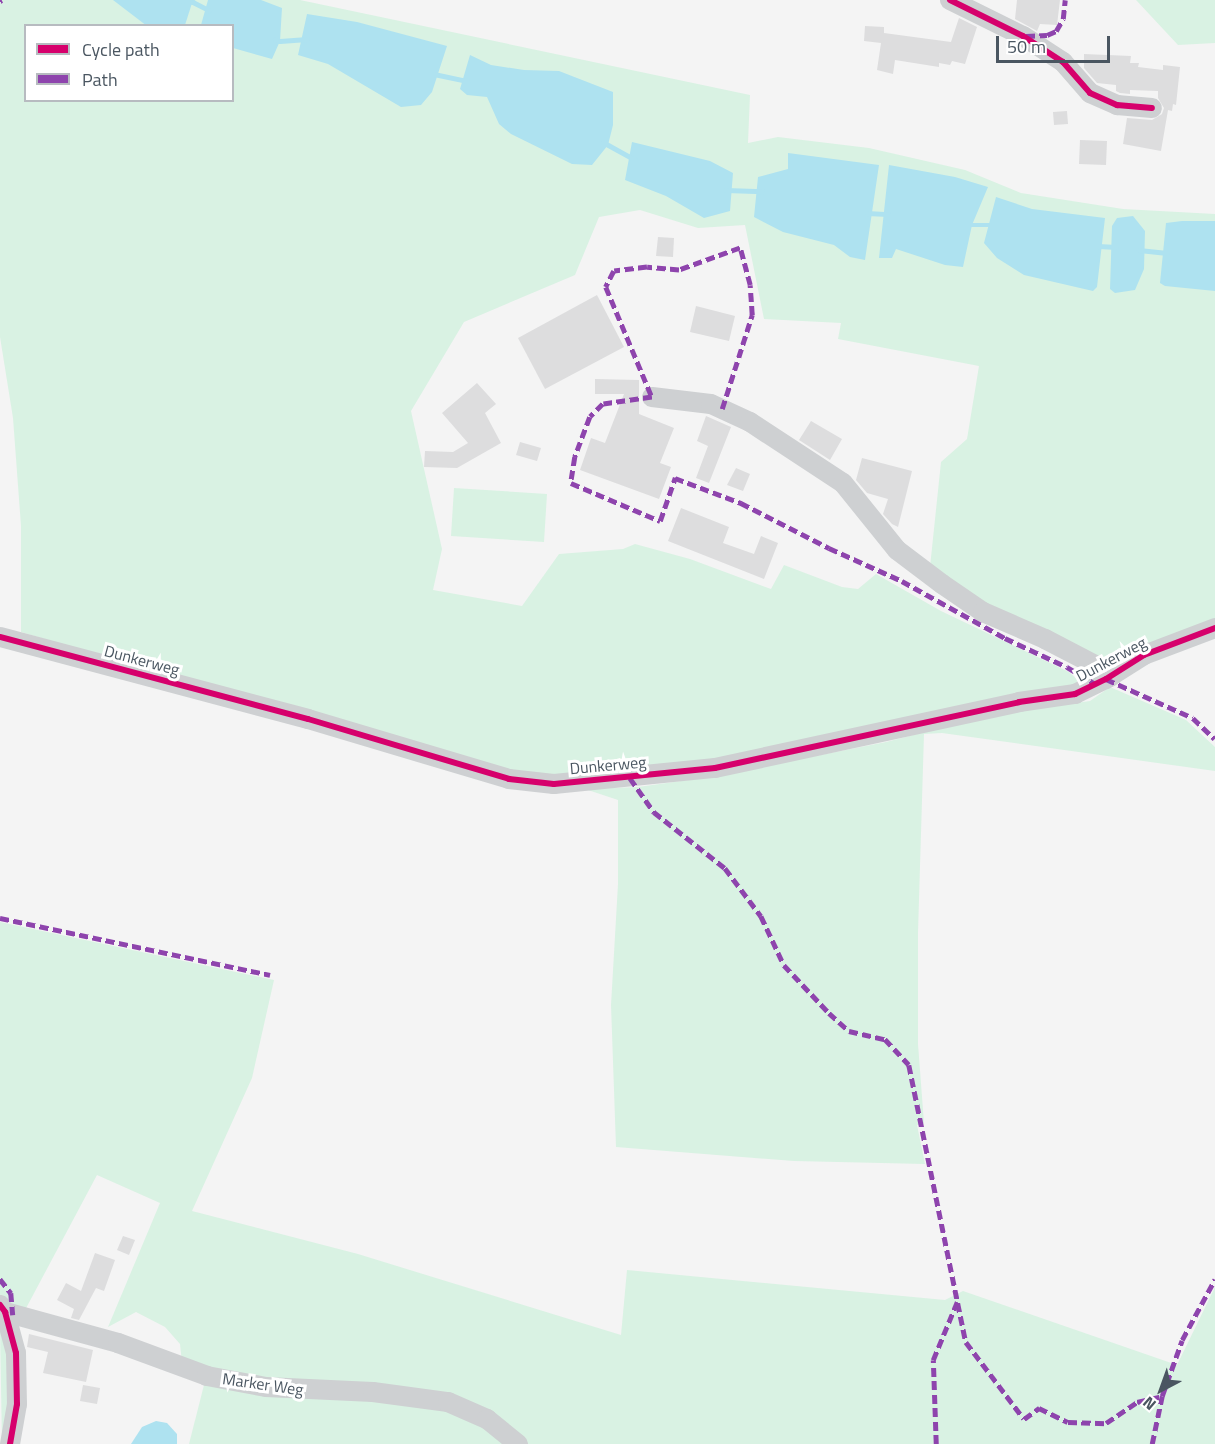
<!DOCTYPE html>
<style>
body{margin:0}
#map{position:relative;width:1215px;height:1444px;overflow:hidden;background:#f4f4f4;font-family:"Titillium Web",sans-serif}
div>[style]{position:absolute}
.green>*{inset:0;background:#d9f2e3}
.water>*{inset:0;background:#aee2f0}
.stream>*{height:4.5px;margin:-2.25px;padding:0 2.25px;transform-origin:2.25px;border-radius:2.25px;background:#aee2f0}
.building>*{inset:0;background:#ddddde}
.minor>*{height:20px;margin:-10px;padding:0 10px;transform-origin:10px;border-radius:10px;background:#ced0d2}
.quiet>*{height:4.5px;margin-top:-2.25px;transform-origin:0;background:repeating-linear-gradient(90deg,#8e44ad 0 9px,transparent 0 13.5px)}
.cycleway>*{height:6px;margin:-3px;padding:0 3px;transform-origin:3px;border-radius:3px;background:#d6006c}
span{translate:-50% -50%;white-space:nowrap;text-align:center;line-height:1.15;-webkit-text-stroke:6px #fff;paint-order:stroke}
.street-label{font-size:16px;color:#4a5661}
.legend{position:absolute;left:24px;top:24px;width:210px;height:78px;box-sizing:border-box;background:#fff;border:2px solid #b7bbc0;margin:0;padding:8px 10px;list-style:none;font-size:18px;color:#4a5661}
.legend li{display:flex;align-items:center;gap:12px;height:30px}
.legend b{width:30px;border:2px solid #b7bbc0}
.north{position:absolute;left:1131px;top:1360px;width:60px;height:60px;-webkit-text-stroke:4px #fff;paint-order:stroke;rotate:221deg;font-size:16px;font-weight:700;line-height:24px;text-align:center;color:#4a5661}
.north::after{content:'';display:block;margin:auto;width:21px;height:27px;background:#4a5661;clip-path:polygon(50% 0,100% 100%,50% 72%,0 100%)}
.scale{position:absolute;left:996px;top:36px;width:114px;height:27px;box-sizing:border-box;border:3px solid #4a5661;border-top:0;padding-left:8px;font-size:18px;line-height:21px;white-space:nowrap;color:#4a5661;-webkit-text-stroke:4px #fff;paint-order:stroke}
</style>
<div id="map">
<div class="green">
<div style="clip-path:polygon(evenodd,0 0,300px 0,750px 95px,748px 143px,778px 137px,869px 148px,965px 170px,1021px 193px,1123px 209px,1215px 214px,1215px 623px,1107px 664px,988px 610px,930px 567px,941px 462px,967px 439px,979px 366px,838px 339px,841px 323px,764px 319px,745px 225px,698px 228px,640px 210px,599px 217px,575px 275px,464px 322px,411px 411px,442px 549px,433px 590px,522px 606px,559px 554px,623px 549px,635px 544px,690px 559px,771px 589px,784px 565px,842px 587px,858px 589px,876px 574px,941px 611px,1069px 672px,1082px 684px,684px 767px,510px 777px,21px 632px,21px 526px,13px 418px,0 337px,0 0,26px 26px,232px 26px,232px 100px,26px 100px,26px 26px)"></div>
<div style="clip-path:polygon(1136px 0,1215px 0,1215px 43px,1178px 45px)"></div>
<div style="clip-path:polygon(454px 488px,547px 494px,544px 542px,451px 536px)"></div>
<div style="clip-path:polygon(1110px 687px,1186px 720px,1215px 747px,1215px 771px,942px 733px,924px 734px,918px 933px,918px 1044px,924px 1123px,917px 1125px,925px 1164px,794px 1161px,616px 1147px,611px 1005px,618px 884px,618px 800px,585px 789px,638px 787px,710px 777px,886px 742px,992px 715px,1090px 701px)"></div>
<div style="clip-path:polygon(0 922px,274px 980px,252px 1078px,192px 1211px,358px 1254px,621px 1335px,627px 1270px,945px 1300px,963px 1291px,1177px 1365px,1215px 1287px,1215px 1444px,527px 1444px,483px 1412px,281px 1385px,182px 1363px,180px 1344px,165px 1327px,136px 1312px,108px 1327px,160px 1203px,97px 1175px,24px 1312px,0 1299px)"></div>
<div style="clip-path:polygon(0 1328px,7px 1351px,9px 1399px,2px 1444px)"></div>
<div style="clip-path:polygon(205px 1381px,448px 1406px,511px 1444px,189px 1444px)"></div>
</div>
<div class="water">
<div style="clip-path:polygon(113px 0,193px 0,185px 25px,147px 26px)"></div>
<div style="clip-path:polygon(208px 0,261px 0,282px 8px,280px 41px,272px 59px,233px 48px,232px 26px,201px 25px)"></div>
<div style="clip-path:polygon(307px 14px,357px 22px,447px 46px,432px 92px,421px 105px,401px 107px,328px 64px,298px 55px)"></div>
<div style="clip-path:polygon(470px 55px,491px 65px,524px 70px,559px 71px,613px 92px,613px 125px,608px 145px,592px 165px,572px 164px,511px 134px,499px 124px,487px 97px,467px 95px,460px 89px)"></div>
<div style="clip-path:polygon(632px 142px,710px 161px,733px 173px,730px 211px,704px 218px,666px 196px,625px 180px)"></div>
<div style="clip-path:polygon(788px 153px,879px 165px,865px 260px,850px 257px,834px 245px,783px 232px,754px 217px,758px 177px,788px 169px)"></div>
<div style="clip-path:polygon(889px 165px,955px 177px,988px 187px,972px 225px,963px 267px,945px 265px,896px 249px,892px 258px,879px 258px)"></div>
<div style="clip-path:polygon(996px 197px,1032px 209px,1105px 218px,1097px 287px,1093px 291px,1024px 275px,997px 258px,984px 243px)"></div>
<div style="clip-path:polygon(1133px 216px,1145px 231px,1144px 269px,1135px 290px,1115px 293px,1110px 289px,1112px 226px,1117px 218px)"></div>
<div style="clip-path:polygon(1182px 221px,1215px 221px,1215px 291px,1165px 286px,1160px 283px,1166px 223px)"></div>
<div style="clip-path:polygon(156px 1421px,167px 1423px,177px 1434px,177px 1444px,131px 1444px,142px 1427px)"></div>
</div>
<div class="stream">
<div style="left:181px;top:0;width:12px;rotate:9deg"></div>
<div style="left:193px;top:2px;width:18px;rotate:27deg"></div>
<div style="left:275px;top:39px;width:5px;rotate:22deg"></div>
<div style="left:280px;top:41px;width:27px;rotate:-4deg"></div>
<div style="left:434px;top:74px;width:34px;rotate:12deg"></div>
<div style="left:603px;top:142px;width:37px;rotate:29deg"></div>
<div style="left:726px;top:190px;width:36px;rotate:2deg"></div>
<div style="left:867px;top:213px;width:21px;rotate:3deg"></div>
<div style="left:968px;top:225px;width:25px"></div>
<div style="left:1098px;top:246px;width:18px;rotate:3deg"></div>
<div style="left:1139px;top:250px;width:28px;rotate:6deg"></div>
</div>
<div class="building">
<div style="clip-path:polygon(1017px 0,1060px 0,1057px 25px,1040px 24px,1037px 31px,1015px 19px)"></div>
<div style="clip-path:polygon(959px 18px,977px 27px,965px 64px,952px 61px,950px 65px,939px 63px,939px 67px,895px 60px,893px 74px,877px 70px,881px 43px,864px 41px,865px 26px,884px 27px,884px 33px,951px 42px)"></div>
<div style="clip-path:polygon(1084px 54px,1131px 56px,1130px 63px,1139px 63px,1138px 67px,1163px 70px,1163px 65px,1180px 67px,1176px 105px,1173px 104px,1172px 111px,1168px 110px,1161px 151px,1123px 144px,1127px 118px,1152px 120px,1162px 114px,1164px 108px,1158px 98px,1158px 91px,1130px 90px,1130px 94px,1120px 93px,1116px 91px,1116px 85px,1097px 83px,1084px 68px)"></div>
<div style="clip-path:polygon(1067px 111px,1068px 124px,1054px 125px,1053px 112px)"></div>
<div style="clip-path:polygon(1080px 140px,1107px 141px,1106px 165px,1079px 164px)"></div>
<div style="clip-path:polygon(658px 237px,674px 238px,673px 257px,656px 256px)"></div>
<div style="clip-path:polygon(597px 295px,624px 347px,545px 389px,518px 338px)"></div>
<div style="clip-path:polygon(696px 306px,735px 316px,729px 341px,690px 332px)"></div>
<div style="clip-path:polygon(595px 379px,639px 380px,639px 414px,674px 428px,660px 463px,671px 467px,659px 499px,580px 470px,591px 438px,605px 443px,624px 394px,595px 394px)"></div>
<div style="clip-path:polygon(477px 383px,496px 404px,485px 413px,501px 443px,457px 468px,424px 467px,425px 451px,453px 452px,468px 443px,442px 413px)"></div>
<div style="clip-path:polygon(706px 416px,731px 427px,709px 483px,696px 478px,708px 446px,697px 441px)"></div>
<div style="clip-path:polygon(811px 421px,842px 439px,830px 460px,799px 440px)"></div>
<div style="clip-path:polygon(520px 442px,541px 448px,537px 461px,516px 455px)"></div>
<div style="clip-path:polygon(862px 458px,912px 471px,898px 527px,892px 524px,883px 514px,888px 499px,867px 493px,856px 480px)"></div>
<div style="clip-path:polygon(736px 468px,750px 474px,743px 491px,727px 485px)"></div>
<div style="clip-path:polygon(681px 508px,729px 527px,723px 543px,754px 554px,761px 536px,778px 543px,764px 579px,668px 541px)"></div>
<div style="clip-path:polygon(123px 1236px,135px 1240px,129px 1255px,117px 1250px)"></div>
<div style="clip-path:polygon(95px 1253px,115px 1260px,104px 1291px,96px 1288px,79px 1320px,71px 1318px,74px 1309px,57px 1300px,66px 1283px,81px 1291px)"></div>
<div style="clip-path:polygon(29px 1334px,93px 1350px,86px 1382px,43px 1373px,48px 1352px,27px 1347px)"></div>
<div style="clip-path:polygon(83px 1385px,100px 1388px,97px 1404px,80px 1401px)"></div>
</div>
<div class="minor">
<div style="left:950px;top:0;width:81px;rotate:26.3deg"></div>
<div style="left:1023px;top:36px;width:48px;rotate:33deg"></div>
<div style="left:1063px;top:62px;width:41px;rotate:48.9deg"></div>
<div style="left:1090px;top:93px;width:30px;rotate:24deg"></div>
<div style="left:1117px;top:105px;width:35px;rotate:5deg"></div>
<div style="left:652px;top:397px;width:59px;rotate:6.8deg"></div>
<div style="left:711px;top:404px;width:43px;rotate:24.8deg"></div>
<div style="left:750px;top:422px;width:111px;rotate:33.3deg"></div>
<div style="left:843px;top:483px;width:86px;rotate:51.1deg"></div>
<div style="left:897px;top:550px;width:56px;rotate:37.1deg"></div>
<div style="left:942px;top:584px;width:50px;rotate:34.3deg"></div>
<div style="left:983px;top:612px;width:68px;rotate:23.5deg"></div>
<div style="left:1045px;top:639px;width:61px;rotate:27.4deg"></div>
<div style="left:1099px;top:667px;width:15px;rotate:42deg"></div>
<div style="left:0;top:637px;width:319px;rotate:14.9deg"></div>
<div style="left:308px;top:719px;width:210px;rotate:16.6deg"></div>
<div style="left:509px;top:779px;width:45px;rotate:6.3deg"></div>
<div style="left:554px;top:784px;width:162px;rotate:-5.7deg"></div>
<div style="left:715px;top:768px;width:311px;rotate:-12.2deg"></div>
<div style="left:1019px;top:702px;width:57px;rotate:-8.1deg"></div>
<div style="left:1075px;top:694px;width:34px;rotate:-26deg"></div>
<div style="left:1106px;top:679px;width:45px;rotate:-32.3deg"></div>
<div style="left:1144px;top:655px;width:76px;rotate:-20.8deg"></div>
<div style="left:0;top:1305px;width:9px;rotate:54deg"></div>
<div style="left:5px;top:1312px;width:42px;rotate:75deg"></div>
<div style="left:16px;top:1353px;width:51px;rotate:88.9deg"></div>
<div style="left:17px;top:1404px;width:41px;rotate:99.9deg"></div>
<div style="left:5px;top:1312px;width:117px;rotate:15.3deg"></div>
<div style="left:118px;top:1343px;width:95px;rotate:20.3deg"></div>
<div style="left:207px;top:1376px;width:60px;rotate:10.6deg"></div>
<div style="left:266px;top:1387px;width:107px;rotate:2.7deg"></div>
<div style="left:373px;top:1392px;width:76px;rotate:7.6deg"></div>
<div style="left:448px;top:1402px;width:43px;rotate:23.6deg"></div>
<div style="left:487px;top:1419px;width:40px;rotate:39deg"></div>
</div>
<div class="quiet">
<div style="left:0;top:1px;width:2px;rotate:-27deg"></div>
<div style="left:1026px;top:36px;width:21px;rotate:-3deg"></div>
<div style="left:1047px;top:35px;width:10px;rotate:-24deg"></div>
<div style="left:1056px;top:31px;width:14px;rotate:-60deg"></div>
<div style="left:1063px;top:19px;width:19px;rotate:-84deg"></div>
<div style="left:722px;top:409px;width:99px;rotate:-72.3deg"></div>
<div style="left:752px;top:315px;width:30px;rotate:-94deg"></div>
<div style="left:750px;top:285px;width:38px;rotate:-105deg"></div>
<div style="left:740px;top:248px;width:65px;rotate:160.2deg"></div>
<div style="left:679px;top:270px;width:32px;rotate:-175deg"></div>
<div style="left:647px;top:267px;width:33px;rotate:173deg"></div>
<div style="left:614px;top:271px;width:18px;rotate:117deg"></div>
<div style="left:606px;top:287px;width:119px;rotate:67.3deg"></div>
<div style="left:652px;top:397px;width:49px;rotate:171.9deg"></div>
<div style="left:603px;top:404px;width:18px;rotate:135deg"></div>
<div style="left:590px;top:417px;width:43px;rotate:110.6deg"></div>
<div style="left:575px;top:457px;width:26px;rotate:99deg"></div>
<div style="left:571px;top:483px;width:97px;rotate:23.1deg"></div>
<div style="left:660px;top:521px;width:46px;rotate:-70.8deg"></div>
<div style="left:675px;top:478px;width:71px;rotate:20.7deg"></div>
<div style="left:741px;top:503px;width:99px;rotate:27.1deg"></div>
<div style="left:829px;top:548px;width:80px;rotate:24.3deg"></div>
<div style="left:902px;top:581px;width:118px;rotate:29deg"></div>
<div style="left:1005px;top:638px;width:68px;rotate:25.1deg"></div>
<div style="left:1067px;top:667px;width:33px;rotate:31deg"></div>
<div style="left:1106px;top:679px;width:95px;rotate:24.1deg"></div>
<div style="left:1193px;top:718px;width:30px;rotate:44deg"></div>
<div style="left:630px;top:778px;width:42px;rotate:54.8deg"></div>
<div style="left:654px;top:812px;width:90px;rotate:38.3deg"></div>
<div style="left:725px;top:868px;width:60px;rotate:53.1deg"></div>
<div style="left:761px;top:916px;width:54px;rotate:64.9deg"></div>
<div style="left:784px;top:965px;width:66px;rotate:46.8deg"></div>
<div style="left:829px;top:1013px;width:27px;rotate:42deg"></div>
<div style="left:849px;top:1031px;width:37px;rotate:13deg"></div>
<div style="left:885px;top:1039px;width:35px;rotate:47deg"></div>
<div style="left:909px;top:1065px;width:283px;rotate:78.4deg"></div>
<div style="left:966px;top:1342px;width:96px;rotate:53deg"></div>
<div style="left:1024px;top:1419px;width:19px;rotate:-36deg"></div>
<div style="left:1039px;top:1408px;width:32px;rotate:26deg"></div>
<div style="left:1068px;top:1422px;width:38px;rotate:2deg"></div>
<div style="left:1106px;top:1423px;width:37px;rotate:-34deg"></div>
<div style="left:1137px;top:1402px;width:26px;rotate:-13deg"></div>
<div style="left:0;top:918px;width:276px;rotate:11.9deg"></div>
<div style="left:0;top:1279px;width:18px;rotate:52deg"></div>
<div style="left:11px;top:1293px;width:22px;rotate:85deg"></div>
<div style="left:936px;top:1444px;width:84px;rotate:-92deg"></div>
<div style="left:933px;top:1360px;width:63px;rotate:-67.5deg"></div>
<div style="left:1152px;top:1444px;width:49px;rotate:-78.2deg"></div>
<div style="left:1162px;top:1396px;width:59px;rotate:-70.3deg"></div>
<div style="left:1182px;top:1340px;width:69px;rotate:-61.6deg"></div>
</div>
<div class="cycleway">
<div style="left:950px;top:0;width:81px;rotate:26.3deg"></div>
<div style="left:1023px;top:36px;width:48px;rotate:33deg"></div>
<div style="left:1063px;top:62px;width:41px;rotate:48.9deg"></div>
<div style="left:1090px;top:93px;width:30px;rotate:24deg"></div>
<div style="left:1117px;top:105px;width:35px;rotate:5deg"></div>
<div style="left:0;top:637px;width:319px;rotate:14.9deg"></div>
<div style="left:308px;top:719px;width:210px;rotate:16.6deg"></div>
<div style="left:509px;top:779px;width:45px;rotate:6.3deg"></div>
<div style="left:554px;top:784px;width:162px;rotate:-5.7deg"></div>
<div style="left:715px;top:768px;width:311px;rotate:-12.2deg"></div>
<div style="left:1019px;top:702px;width:57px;rotate:-8.1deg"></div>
<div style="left:1075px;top:694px;width:34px;rotate:-26deg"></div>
<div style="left:1106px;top:679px;width:45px;rotate:-32.3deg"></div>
<div style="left:1144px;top:655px;width:76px;rotate:-20.8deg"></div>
<div style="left:0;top:1305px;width:9px;rotate:54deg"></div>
<div style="left:5px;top:1312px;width:42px;rotate:75deg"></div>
<div style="left:16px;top:1353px;width:51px;rotate:88.9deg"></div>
<div style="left:17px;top:1404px;width:41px;rotate:99.9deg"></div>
</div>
<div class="street-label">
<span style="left:1111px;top:659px;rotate:-28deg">Dunkerweg</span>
<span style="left:142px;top:660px;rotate:15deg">Dunkerweg</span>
<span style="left:608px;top:765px;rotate:-5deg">Dunkerweg</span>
<span style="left:263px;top:1384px;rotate:8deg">Marker Weg</span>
</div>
<ul class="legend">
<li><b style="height:8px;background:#d6006c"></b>Cycle path</li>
<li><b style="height:8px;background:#8e44ad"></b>Path</li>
</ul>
<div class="north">N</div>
<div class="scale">50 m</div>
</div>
